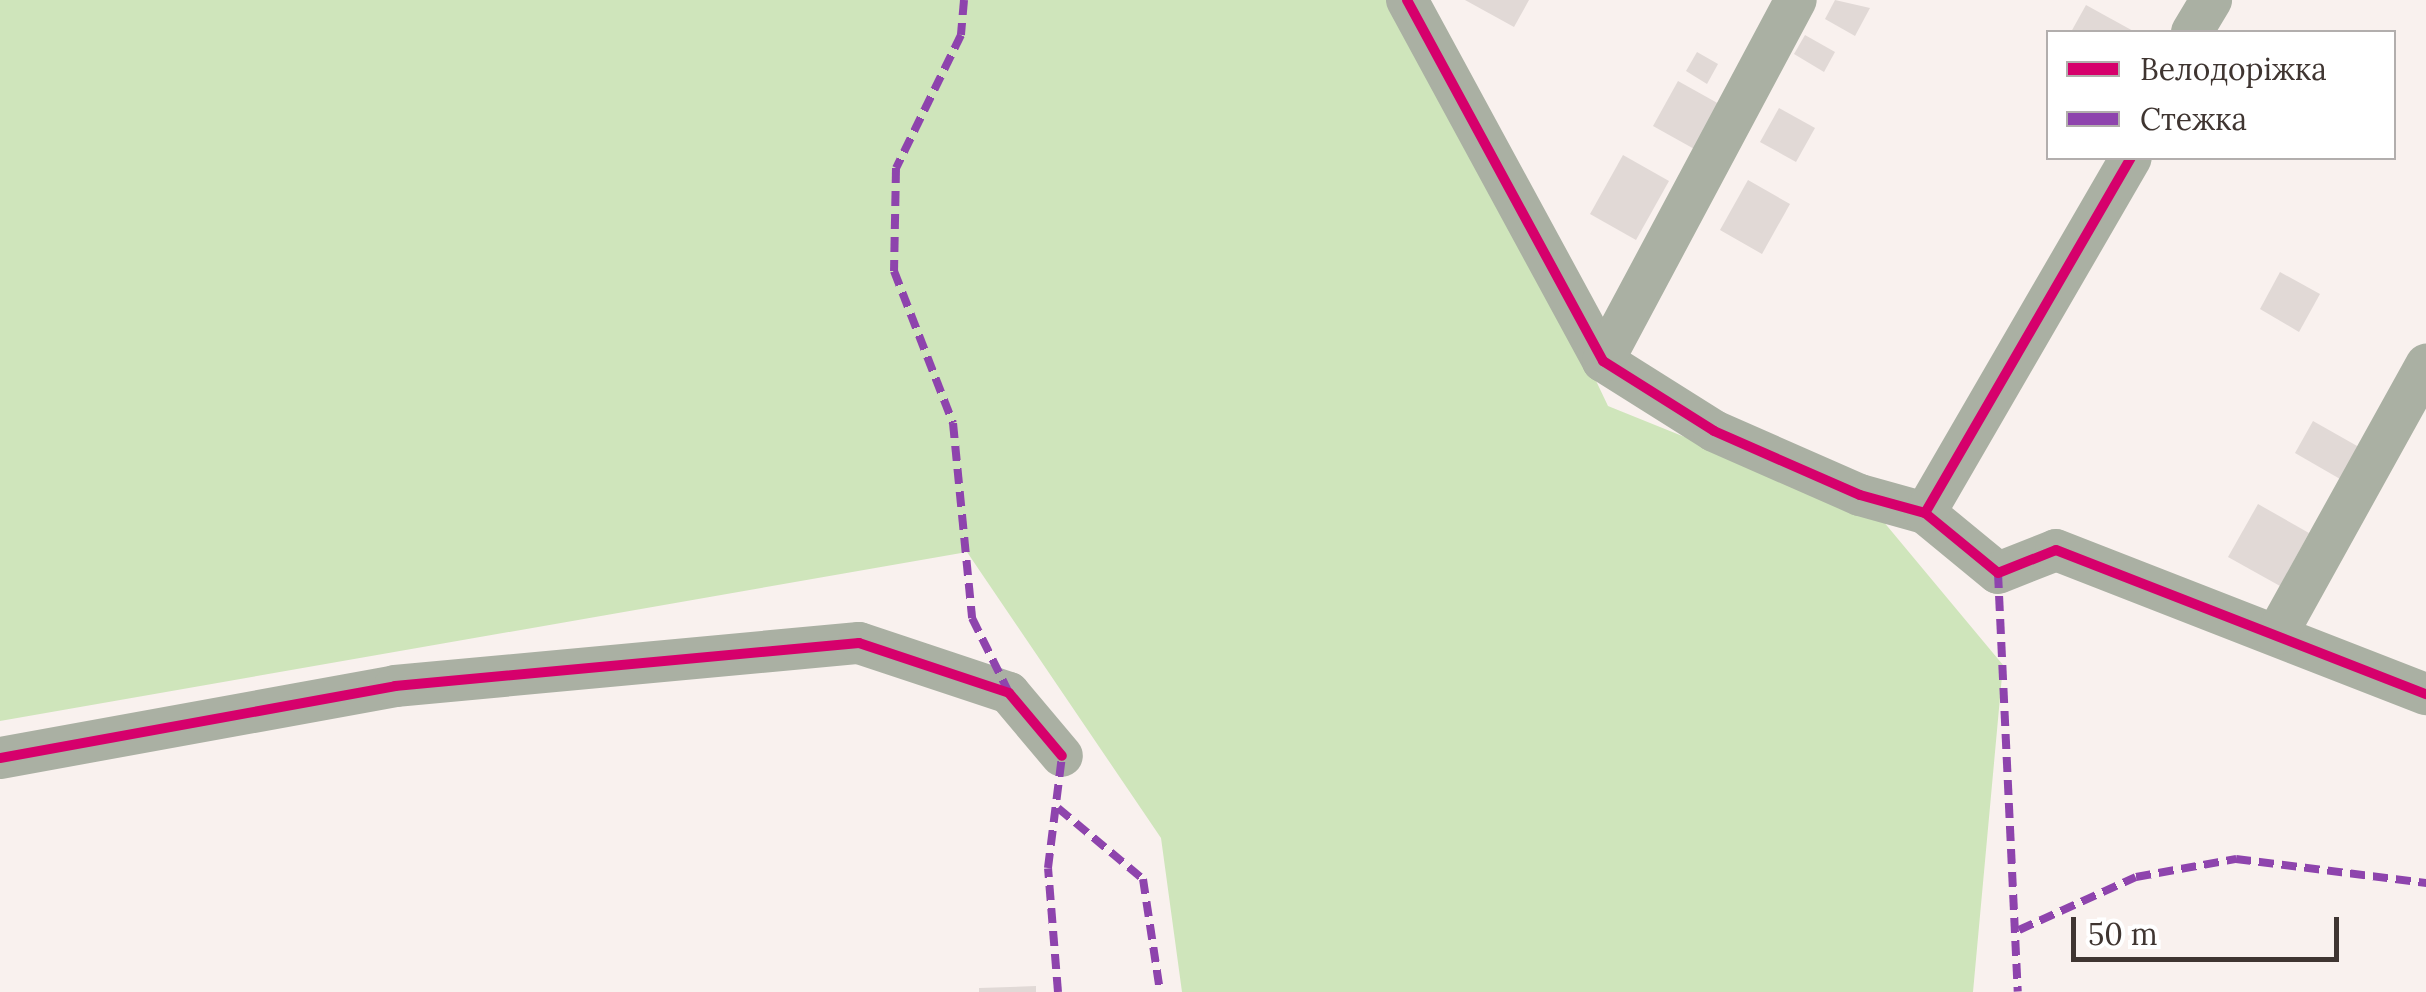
<!DOCTYPE html>
<meta charset="utf-8">
<style>
body{margin:0}
#map{position:relative;width:2426px;height:992px;overflow:hidden;background:#f9f1ee;font-family:Lora,serif}
div>[style]{position:absolute}
.green>*{inset:0;background:#cfe5bb}
.building>*{inset:0;background:#e1d9d6}
.minor>*{height:42px;margin:-21px;padding:0 21px;transform-origin:21px;border-radius:21px;background:#aab0a3}
.quiet>*{height:8px;margin-top:-4px;transform-origin:0;background:repeating-linear-gradient(90deg,#8e44ad 0 15px,transparent 0 23px)}
.cycleway>*{height:10px;margin:-5px;padding:0 5px;transform-origin:5px;border-radius:5px;background:#d6006c}
span{translate:-50% -50%;white-space:nowrap;text-align:center;line-height:1.15;-webkit-text-stroke:8px #fff;paint-order:stroke}
.legend{position:absolute;left:2046px;top:30px;width:350px;height:130px;box-sizing:border-box;background:#fff;border:2px solid #b2aead;margin:0;padding:12px 18px;list-style:none;font-size:30px;color:#3f3531}
.legend li{display:flex;align-items:center;gap:20px;height:50px}
.legend b{width:50px;border:2px solid #b2aead}
.scale{position:absolute;left:2071px;top:917px;width:268px;height:45px;box-sizing:border-box;border:5px solid #3f3531;border-top:0;padding-left:12px;font-size:30px;line-height:35px;white-space:nowrap;color:#3f3531;-webkit-text-stroke:8px #fff;paint-order:stroke}
</style>
<div id="map">
<div class="green">
<div style="clip-path:polygon(0 0,1415px 0,1608px 406px,1878px 515px,2003px 665px,1973px 992px,1182px 992px,1161px 838px,967px 552px,0 721px)"></div>
</div>
<div class="building">
<div style="clip-path:polygon(1465px 0,1529px 0,1514px 27px)"></div>
<div style="clip-path:polygon(1835px 0,1870px 8px,1855px 36px,1825px 19px)"></div>
<div style="clip-path:polygon(2086px 5px,2135px 32px,2071px 32px)"></div>
<div style="clip-path:polygon(1805px 35px,1835px 52px,1824px 72px,1794px 54px)"></div>
<div style="clip-path:polygon(1697px 52px,1718px 64px,1707px 84px,1686px 71px)"></div>
<div style="clip-path:polygon(1678px 81px,1721px 105px,1696px 150px,1653px 126px)"></div>
<div style="clip-path:polygon(1779px 108px,1815px 128px,1796px 162px,1760px 142px)"></div>
<div style="clip-path:polygon(1623px 155px,1669px 181px,1636px 240px,1590px 214px)"></div>
<div style="clip-path:polygon(1748px 180px,1790px 204px,1762px 254px,1720px 230px)"></div>
<div style="clip-path:polygon(2280px 272px,2320px 294px,2299px 332px,2260px 309px)"></div>
<div style="clip-path:polygon(2313px 421px,2366px 451px,2347px 483px,2295px 453px)"></div>
<div style="clip-path:polygon(2258px 504px,2309px 533px,2280px 586px,2228px 557px)"></div>
<div style="clip-path:polygon(1036px 986px,1036px 992px,979px 992px,979px 988px)"></div>
</div>
<div class="minor">
<div style="left:1407px;top:0;width:411px;rotate:61.5deg"></div>
<div style="left:1603px;top:361px;width:131px;rotate:32.2deg"></div>
<div style="left:1714px;top:431px;width:159px;rotate:23.7deg"></div>
<div style="left:1860px;top:495px;width:67px;rotate:15.5deg"></div>
<div style="left:1925px;top:513px;width:94px;rotate:39.4deg"></div>
<div style="left:1998px;top:573px;width:62px;rotate:-21.6deg"></div>
<div style="left:2056px;top:550px;width:397px;rotate:21.3deg"></div>
<div style="left:2192px;top:32px;width:37px;rotate:-59deg"></div>
<div style="left:1603px;top:361px;width:409px;rotate:-61.9deg"></div>
<div style="left:1925px;top:513px;width:410px;rotate:-59.9deg"></div>
<div style="left:2277px;top:634px;width:308px;rotate:-61deg"></div>
<div style="left:0;top:758px;width:402px;rotate:-10.3deg"></div>
<div style="left:395px;top:686px;width:466px;rotate:-5.3deg"></div>
<div style="left:859px;top:643px;width:158px;rotate:18.4deg"></div>
<div style="left:1009px;top:693px;width:82px;rotate:49.9deg"></div>
</div>
<div class="quiet">
<div style="left:964px;top:0;width:35px;rotate:95deg"></div>
<div style="left:961px;top:35px;width:148px;rotate:116deg"></div>
<div style="left:896px;top:168px;width:103px;rotate:91.1deg"></div>
<div style="left:894px;top:271px;width:163px;rotate:68.8deg"></div>
<div style="left:953px;top:423px;width:196px;rotate:84.4deg"></div>
<div style="left:972px;top:618px;width:84px;rotate:63.7deg"></div>
<div style="left:1998px;top:573px;width:419px;rotate:87.3deg"></div>
<div style="left:1058px;top:808px;width:111px;rotate:39.9deg"></div>
<div style="left:1143px;top:879px;width:114px;rotate:81.4deg"></div>
<div style="left:2019px;top:930px;width:128px;rotate:-24.4deg"></div>
<div style="left:2136px;top:877px;width:102px;rotate:-10.2deg"></div>
<div style="left:2236px;top:859px;width:192px;rotate:7.2deg"></div>
<div style="left:1058px;top:992px;width:124px;rotate:-94.6deg"></div>
<div style="left:1048px;top:868px;width:113px;rotate:-82.9deg"></div>
</div>
<div class="cycleway">
<div style="left:1407px;top:0;width:411px;rotate:61.5deg"></div>
<div style="left:1603px;top:361px;width:131px;rotate:32.2deg"></div>
<div style="left:1714px;top:431px;width:159px;rotate:23.7deg"></div>
<div style="left:1860px;top:495px;width:67px;rotate:15.5deg"></div>
<div style="left:1925px;top:513px;width:94px;rotate:39.4deg"></div>
<div style="left:1998px;top:573px;width:62px;rotate:-21.6deg"></div>
<div style="left:2056px;top:550px;width:397px;rotate:21.3deg"></div>
<div style="left:1925px;top:513px;width:410px;rotate:-59.9deg"></div>
<div style="left:0;top:758px;width:402px;rotate:-10.3deg"></div>
<div style="left:395px;top:686px;width:466px;rotate:-5.3deg"></div>
<div style="left:859px;top:643px;width:158px;rotate:18.4deg"></div>
<div style="left:1009px;top:693px;width:82px;rotate:49.9deg"></div>
</div>
<ul class="legend">
<li><b style="height:12px;background:#d6006c"></b>Велодоріжка</li>
<li><b style="height:12px;background:#8e44ad"></b>Стежка</li>
</ul>
<div class="scale">50 m</div>
</div>
